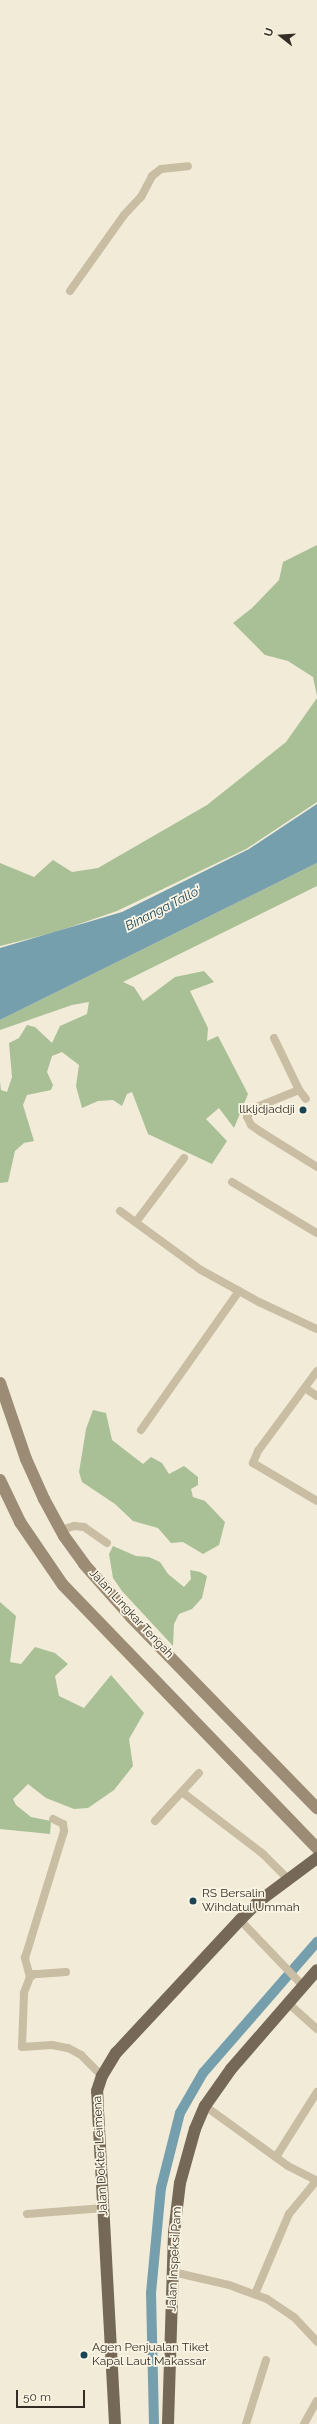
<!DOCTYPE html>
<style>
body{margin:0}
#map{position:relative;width:317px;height:2424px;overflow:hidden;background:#f1ebd7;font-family:Raleway,sans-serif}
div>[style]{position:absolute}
.green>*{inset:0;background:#a9c097}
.water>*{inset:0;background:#769fae}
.canal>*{height:10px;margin:-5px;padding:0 5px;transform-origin:5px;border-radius:5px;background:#769fae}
.street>*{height:8px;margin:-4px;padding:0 4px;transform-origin:4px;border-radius:4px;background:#c9bda3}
.secondary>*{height:12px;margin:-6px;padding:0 6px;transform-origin:6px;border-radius:6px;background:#9c8c75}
.primary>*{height:12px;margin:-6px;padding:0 6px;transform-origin:6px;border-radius:6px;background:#766856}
.dots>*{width:11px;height:11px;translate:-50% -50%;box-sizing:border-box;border:2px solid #f9f4e3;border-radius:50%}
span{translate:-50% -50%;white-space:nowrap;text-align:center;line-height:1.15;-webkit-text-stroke:3.5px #f9f4e3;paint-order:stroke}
.poi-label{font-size:12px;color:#342d25}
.right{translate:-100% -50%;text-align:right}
.left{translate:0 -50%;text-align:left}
.street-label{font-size:12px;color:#342d25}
.water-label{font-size:13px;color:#1b4455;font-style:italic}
.north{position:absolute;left:261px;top:16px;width:40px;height:40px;-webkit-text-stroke:3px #f9f4e3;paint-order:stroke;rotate:287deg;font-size:11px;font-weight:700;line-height:16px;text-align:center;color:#342d25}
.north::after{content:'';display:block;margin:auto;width:14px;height:18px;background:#342d25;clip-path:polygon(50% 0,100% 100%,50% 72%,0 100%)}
.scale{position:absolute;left:16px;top:2390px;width:69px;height:18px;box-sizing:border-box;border:2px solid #342d25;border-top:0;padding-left:5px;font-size:12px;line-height:14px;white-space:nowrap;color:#342d25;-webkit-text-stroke:3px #f9f4e3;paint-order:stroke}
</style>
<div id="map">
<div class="green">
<div style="clip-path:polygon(317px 545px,317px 696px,313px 677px,288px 661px,265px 655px,233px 623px,252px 608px,279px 580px,283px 562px)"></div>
<div style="clip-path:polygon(317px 698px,317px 802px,246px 849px,117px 911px,56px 932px,0 946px,0 863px,34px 877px,53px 860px,72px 872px,98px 868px,207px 805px,286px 742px)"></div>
<div style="clip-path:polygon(317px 863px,317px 886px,123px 982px,134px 987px,143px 1001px,175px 977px,204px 971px,214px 982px,190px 991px,208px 1028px,207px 1041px,218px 1036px,248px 1094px,234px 1128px,219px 1108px,206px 1119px,227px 1141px,212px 1164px,148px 1134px,132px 1092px,127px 1094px,122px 1106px,113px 1100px,98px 1101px,82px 1108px,76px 1086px,79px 1065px,62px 1052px,52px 1056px,47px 1072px,53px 1085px,51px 1090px,27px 1095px,23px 1105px,34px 1141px,24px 1143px,15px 1151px,8px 1182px,0 1183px,0 1082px,1px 1090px,7px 1092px,12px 1077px,9px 1043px,19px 1038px,27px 1025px,35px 1027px,52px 1043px,60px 1026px,87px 1014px,89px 1002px,72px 1005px,0 1030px,0 1020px)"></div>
<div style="clip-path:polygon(93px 1410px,106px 1413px,112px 1440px,143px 1464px,151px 1457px,162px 1463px,169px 1474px,184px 1466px,198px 1477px,198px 1485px,191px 1489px,193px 1497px,205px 1501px,225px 1522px,219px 1545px,203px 1554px,183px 1542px,171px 1543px,158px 1528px,133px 1521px,115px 1504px,82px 1482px,79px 1472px,82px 1454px,86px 1429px)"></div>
<div style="clip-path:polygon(113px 1546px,136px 1556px,149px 1557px,160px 1562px,168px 1574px,184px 1587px,191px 1579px,190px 1570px,200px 1572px,207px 1576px,202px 1598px,192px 1609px,179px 1614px,174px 1624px,173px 1646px,122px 1591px,113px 1578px,109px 1554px)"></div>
<div style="clip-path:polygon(0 1602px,16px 1616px,10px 1662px,21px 1664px,35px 1647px,55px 1653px,68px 1664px,55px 1676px,59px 1696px,84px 1708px,111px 1675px,144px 1713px,129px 1739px,133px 1766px,114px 1790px,88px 1808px,74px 1809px,46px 1798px,28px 1784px,13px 1799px,16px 1805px,31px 1817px,51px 1821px,50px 1834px,0 1829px)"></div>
</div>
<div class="water">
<div style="clip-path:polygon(317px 804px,317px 863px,0 1020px,0 948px,122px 912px,249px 849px)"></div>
</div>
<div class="canal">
<div style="left:154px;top:2424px;width:131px;rotate:-91.3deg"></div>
<div style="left:151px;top:2293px;width:105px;rotate:-84.6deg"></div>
<div style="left:161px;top:2188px;width:77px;rotate:-75.8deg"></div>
<div style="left:180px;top:2113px;width:46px;rotate:-60.1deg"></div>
<div style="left:203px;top:2073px;width:174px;rotate:-49deg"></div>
</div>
<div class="street">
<div style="left:70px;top:291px;width:93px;rotate:-54.6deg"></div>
<div style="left:124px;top:215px;width:25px;rotate:-47deg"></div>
<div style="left:141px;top:197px;width:24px;rotate:-62deg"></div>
<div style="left:152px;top:176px;width:11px;rotate:-38deg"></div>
<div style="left:161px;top:169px;width:27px;rotate:-6deg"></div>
<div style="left:274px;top:1038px;width:58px;rotate:64.3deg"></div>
<div style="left:299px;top:1090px;width:11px;rotate:52deg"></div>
<div style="left:299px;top:1090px;width:51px;rotate:158deg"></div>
<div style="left:252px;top:1109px;width:9px;rotate:122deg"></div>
<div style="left:247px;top:1117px;width:9px;rotate:63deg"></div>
<div style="left:251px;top:1125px;width:12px;rotate:35deg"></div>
<div style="left:261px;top:1132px;width:66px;rotate:32deg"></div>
<div style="left:232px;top:1182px;width:99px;rotate:31deg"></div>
<div style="left:120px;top:1211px;width:100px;rotate:36.1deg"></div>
<div style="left:201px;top:1270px;width:66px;rotate:28.9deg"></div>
<div style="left:259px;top:1302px;width:64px;rotate:25deg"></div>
<div style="left:136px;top:1222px;width:80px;rotate:-53.1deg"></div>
<div style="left:317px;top:1371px;width:99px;rotate:126.4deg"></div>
<div style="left:258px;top:1451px;width:13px;rotate:113deg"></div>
<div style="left:253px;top:1463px;width:74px;rotate:30.7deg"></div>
<div style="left:305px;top:1388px;width:14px;rotate:34deg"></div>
<div style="left:141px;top:1430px;width:170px;rotate:-54.8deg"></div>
<div style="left:61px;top:1530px;width:14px;rotate:-17deg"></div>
<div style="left:74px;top:1526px;width:10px;rotate:6deg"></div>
<div style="left:84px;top:1527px;width:28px;rotate:35deg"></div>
<div style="left:182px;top:1792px;width:102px;rotate:37.4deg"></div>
<div style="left:263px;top:1854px;width:37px;rotate:45deg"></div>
<div style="left:155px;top:1821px;width:65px;rotate:-47.5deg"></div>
<div style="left:240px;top:1920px;width:91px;rotate:46.3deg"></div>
<div style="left:66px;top:1972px;width:32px;rotate:176deg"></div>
<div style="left:34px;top:1974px;width:5px;rotate:143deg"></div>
<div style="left:30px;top:1977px;width:17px;rotate:111deg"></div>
<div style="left:24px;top:1993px;width:54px;rotate:92.1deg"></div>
<div style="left:22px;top:2047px;width:30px;rotate:-4deg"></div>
<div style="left:52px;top:2045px;width:16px;rotate:11deg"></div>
<div style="left:68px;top:2048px;width:15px;rotate:28deg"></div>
<div style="left:81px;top:2055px;width:30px;rotate:45deg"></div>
<div style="left:30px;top:1977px;width:20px;rotate:-105deg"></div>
<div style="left:25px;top:1958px;width:133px;rotate:-72.9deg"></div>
<div style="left:64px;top:1831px;width:7px;rotate:-98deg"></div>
<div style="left:63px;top:1824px;width:11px;rotate:-153deg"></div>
<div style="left:288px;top:2003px;width:39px;rotate:42deg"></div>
<div style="left:205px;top:2106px;width:102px;rotate:35.9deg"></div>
<div style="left:288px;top:2166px;width:33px;rotate:27deg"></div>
<div style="left:276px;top:2157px;width:77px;rotate:-57.8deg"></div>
<div style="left:27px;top:2214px;width:77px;rotate:-4.5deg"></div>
<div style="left:173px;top:2272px;width:57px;rotate:13.1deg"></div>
<div style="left:229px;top:2285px;width:40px;rotate:20.2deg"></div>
<div style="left:267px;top:2299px;width:32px;rotate:34deg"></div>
<div style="left:294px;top:2317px;width:34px;rotate:47deg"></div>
<div style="left:255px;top:2294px;width:87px;rotate:-67deg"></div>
<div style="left:289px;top:2214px;width:44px;rotate:-50.5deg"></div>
<div style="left:246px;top:2424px;width:67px;rotate:-72.6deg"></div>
<div style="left:304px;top:2424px;width:26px;rotate:-61deg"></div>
</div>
<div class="secondary">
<div style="left:0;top:1383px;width:80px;rotate:71.1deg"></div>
<div style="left:26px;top:1459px;width:44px;rotate:65.8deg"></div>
<div style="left:44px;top:1499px;width:42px;rotate:61.6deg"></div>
<div style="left:64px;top:1536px;width:34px;rotate:54deg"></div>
<div style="left:84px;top:1564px;width:71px;rotate:48.4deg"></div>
<div style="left:131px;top:1617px;width:267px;rotate:45.8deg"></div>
<div style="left:0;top:1480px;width:47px;rotate:64.5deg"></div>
<div style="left:20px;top:1522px;width:76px;rotate:55.7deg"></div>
<div style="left:63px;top:1585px;width:366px;rotate:46deg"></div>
</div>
<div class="primary">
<div style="left:115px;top:2424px;width:316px;rotate:-93.1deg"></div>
<div style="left:98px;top:2108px;width:17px;rotate:-93deg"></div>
<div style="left:97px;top:2091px;width:16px;rotate:-72deg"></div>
<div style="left:102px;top:2076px;width:27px;rotate:-59deg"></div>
<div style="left:116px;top:2053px;width:182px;rotate:-47deg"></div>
<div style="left:240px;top:1920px;width:25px;rotate:-45deg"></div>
<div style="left:258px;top:1902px;width:74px;rotate:-36.7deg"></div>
<div style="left:168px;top:2424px;width:191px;rotate:-88.2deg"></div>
<div style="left:174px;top:2233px;width:50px;rotate:-83.2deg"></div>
<div style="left:180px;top:2183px;width:56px;rotate:-74.5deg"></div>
<div style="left:195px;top:2129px;width:25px;rotate:-67deg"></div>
<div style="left:205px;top:2106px;width:45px;rotate:-54.9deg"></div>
<div style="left:231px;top:2069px;width:131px;rotate:-49deg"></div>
</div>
<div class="dots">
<div style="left:303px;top:1110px;background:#1b4455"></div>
<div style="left:193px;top:1901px;background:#1b4455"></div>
<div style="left:84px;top:2355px;background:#1b4455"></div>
</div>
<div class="poi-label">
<span class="right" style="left:295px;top:1110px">llkljdjaddji</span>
<span class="left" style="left:202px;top:1901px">RS Bersalin<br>Wihdatul Ummah</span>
<span class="left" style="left:92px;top:2355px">Agen Penjualan Tiket<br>Kapal Laut Makassar</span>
</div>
<div class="street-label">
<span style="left:131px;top:1614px;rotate:47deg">Jalan Lingkar Tengah</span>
<span style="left:101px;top:2156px;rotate:-93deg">Jalan Dokter Leimena</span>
<span style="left:175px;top:2259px;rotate:-87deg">Jalan Inspeksi Pam</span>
</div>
<div class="water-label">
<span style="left:163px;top:909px;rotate:-27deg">Binanga Tallo'</span>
</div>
<div class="north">U</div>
<div class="scale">50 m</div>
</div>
